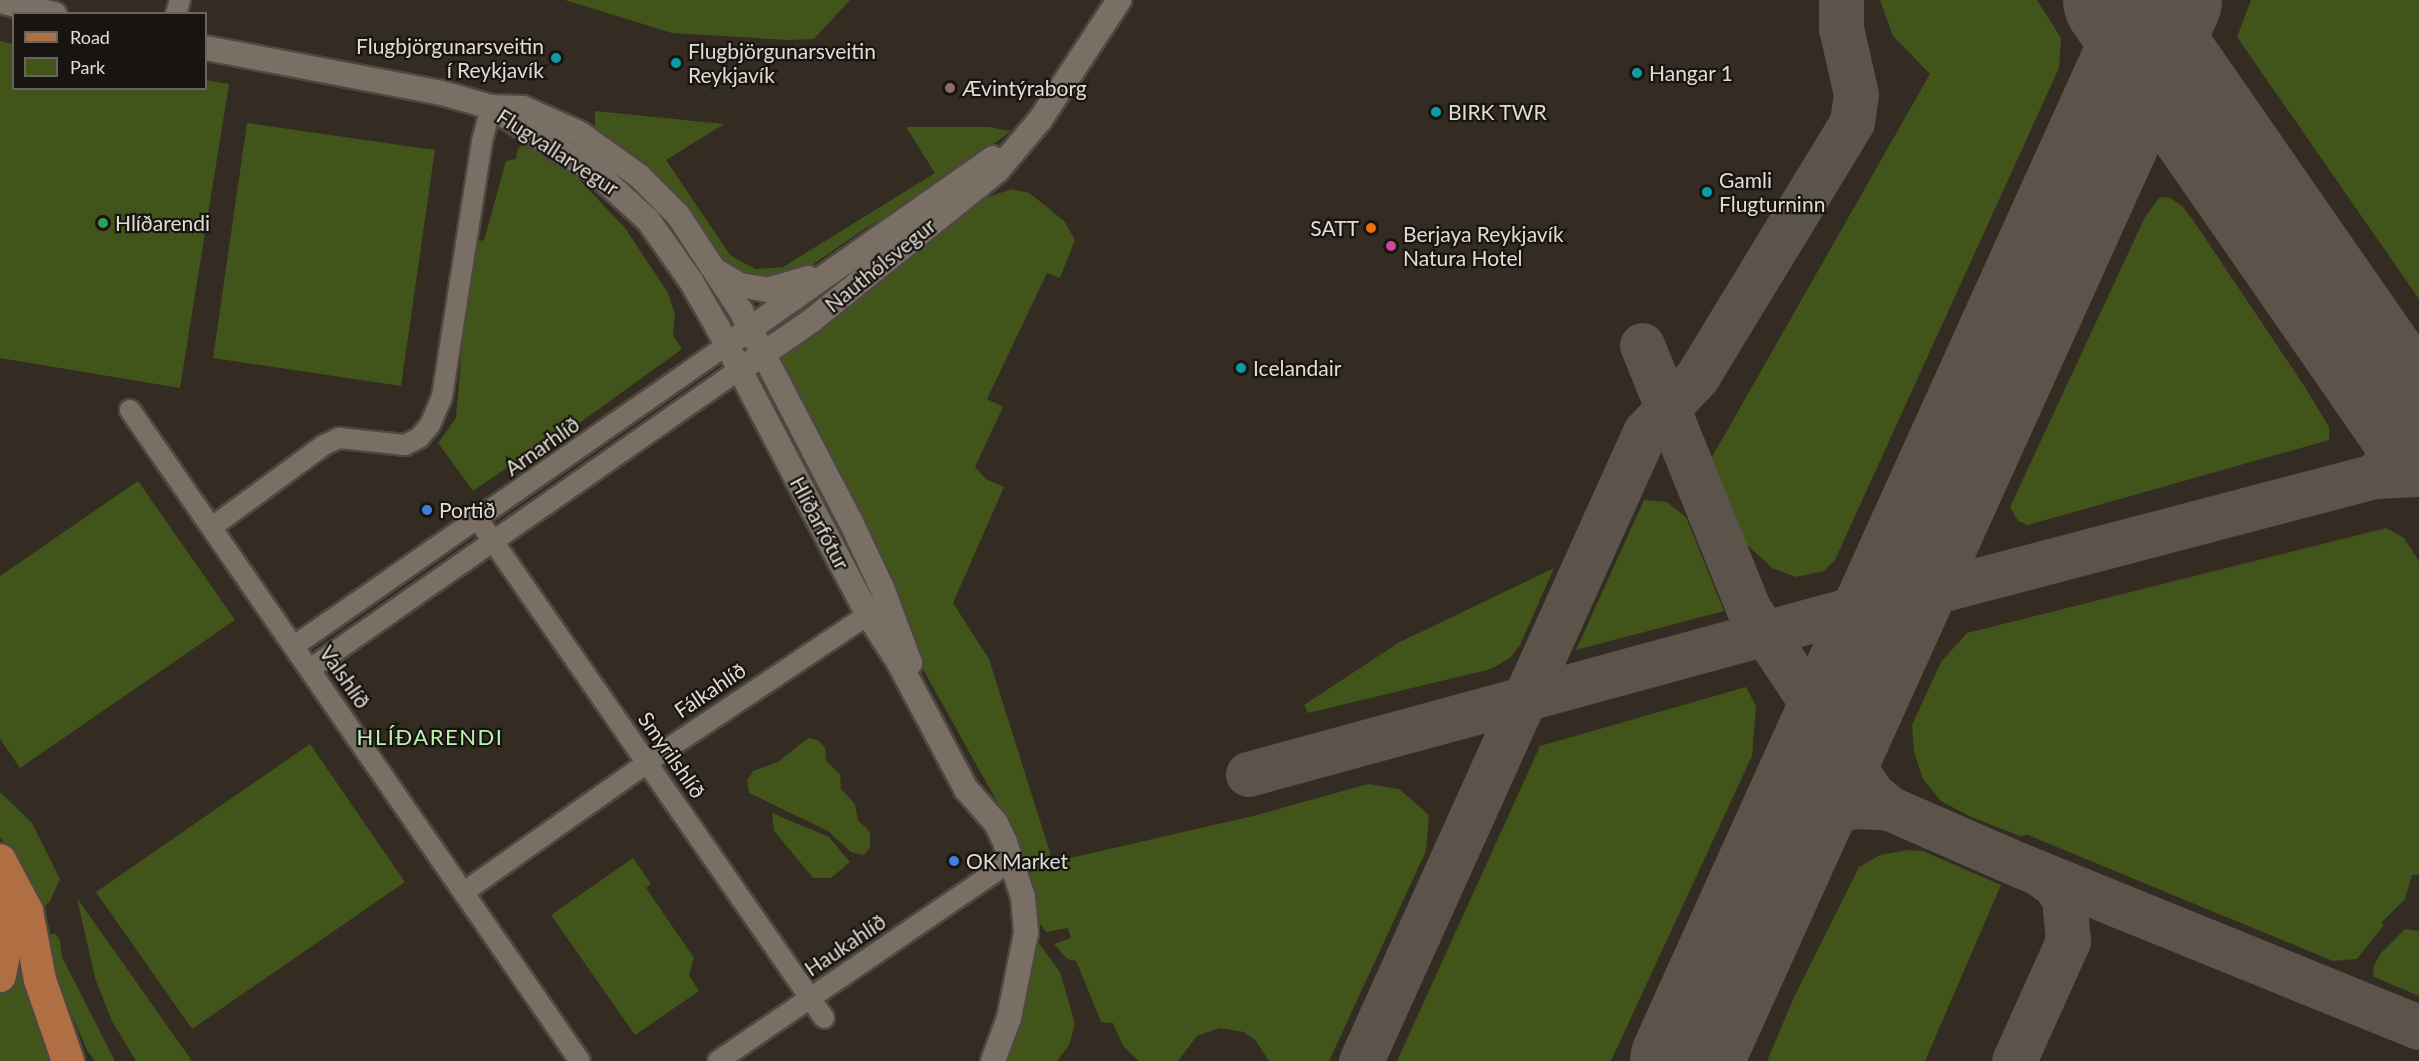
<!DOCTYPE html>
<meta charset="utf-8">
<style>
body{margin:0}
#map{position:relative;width:2419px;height:1061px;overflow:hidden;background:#342b22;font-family:Lato,sans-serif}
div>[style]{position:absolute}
.green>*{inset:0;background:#415419}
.taxiway>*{height:45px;margin:-22.5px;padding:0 22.5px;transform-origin:22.5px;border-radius:22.5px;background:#5c544b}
.runway>*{height:112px;margin:-56px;padding:0 56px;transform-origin:56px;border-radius:56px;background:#5c544b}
.roads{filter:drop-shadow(2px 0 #4e4840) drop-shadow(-2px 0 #4e4840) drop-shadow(0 2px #4e4840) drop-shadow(0 -2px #4e4840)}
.minor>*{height:20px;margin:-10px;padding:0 10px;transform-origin:10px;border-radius:10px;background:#796f65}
.tertiary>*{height:24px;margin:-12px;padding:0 12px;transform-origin:12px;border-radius:12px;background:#796f65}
.primary>*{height:32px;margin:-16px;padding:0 16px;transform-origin:16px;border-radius:16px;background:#af6f42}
.dots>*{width:16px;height:16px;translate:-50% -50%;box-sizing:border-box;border:3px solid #181511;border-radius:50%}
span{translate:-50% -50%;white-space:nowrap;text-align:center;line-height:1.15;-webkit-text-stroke:4.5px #181511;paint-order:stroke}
.poi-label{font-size:21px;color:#e1dbd5}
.right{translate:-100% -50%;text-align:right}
.left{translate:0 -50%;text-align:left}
.street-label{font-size:21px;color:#e1dbd5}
.neighbourhood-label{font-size:22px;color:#bcf1b2;letter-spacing:1.5px}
.legend{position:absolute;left:12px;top:12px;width:195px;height:78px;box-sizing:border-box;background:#181511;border:2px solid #68645f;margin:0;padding:8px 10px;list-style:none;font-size:18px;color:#e1dbd5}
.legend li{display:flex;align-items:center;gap:12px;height:30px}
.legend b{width:30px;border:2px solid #68645f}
</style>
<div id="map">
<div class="green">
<div style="clip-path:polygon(565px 0,850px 0,814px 39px,787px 40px,672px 33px)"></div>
<div style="clip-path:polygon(1880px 0,2037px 0,2061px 38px,2059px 68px,1835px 560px,1824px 571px,1796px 577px,1772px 568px,1743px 541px,1712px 457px,1930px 74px,1893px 36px)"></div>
<div style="clip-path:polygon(2251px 0,2419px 0,2419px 299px,2237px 37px)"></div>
<div style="clip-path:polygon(0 41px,13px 44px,14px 88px,206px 88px,206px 80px,229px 84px,180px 388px,0 358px)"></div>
<div style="clip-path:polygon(595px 111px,724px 124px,666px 160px,730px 255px,755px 269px,783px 267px,935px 173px,906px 127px,989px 127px,1011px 131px,935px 188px,867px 227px,805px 270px,765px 283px,738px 278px,595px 135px)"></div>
<div style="clip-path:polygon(247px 123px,435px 150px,401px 386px,213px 358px)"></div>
<div style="clip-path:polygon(527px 143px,573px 173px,625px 228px,668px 293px,675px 314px,673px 335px,682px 349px,553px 442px,537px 447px,473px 491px,438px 443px,456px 418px,465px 308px,475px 242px,484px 240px,506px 161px,516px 159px,518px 148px)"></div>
<div style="clip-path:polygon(1012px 189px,1029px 193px,1046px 206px,1065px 222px,1075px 240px,1060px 278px,1047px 273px,987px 399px,1003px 407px,975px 467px,986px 479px,1004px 487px,953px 603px,989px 659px,1053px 862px,1257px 815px,1368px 784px,1399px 789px,1429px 815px,1426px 851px,1329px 1061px,1269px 1061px,1255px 1040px,1244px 1032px,1220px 1028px,1197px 1036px,1178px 1061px,1139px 1061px,1123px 1046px,1113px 1023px,1101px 1022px,1076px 961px,1067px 959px,1054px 944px,1071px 938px,1068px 928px,1046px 932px,1031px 910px,1019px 841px,920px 664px,842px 478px,776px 373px,785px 346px,883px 279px,983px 199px)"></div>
<div style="clip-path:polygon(2160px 197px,2170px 198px,2182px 206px,2193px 220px,2305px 387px,2329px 427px,2329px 440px,2028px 525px,2018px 521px,2010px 507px,2145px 217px)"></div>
<div style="clip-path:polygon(138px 481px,235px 620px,20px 768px,0 739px,0 576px)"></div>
<div style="clip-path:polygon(1644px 500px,1667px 502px,1686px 517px,1724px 611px,1576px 650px)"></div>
<div style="clip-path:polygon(2386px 528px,2404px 538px,2419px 561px,2419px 875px,2412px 875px,2405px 899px,2382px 922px,2383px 926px,2357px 959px,2333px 961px,2028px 835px,2020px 836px,1971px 817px,1941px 801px,1923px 779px,1914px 752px,1912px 725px,1941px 662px,1967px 633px)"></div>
<div style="clip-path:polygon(1554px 568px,1520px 645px,1510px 658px,1491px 669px,1308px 713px,1304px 705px,1398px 643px)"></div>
<div style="clip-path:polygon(1746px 687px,1756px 706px,1752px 756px,1611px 1061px,1397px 1061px,1540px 746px)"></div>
<div style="clip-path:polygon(808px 738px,818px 740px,825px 748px,826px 761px,840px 774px,841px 789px,855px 804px,858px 820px,870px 832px,870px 848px,863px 855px,851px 852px,828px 831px,749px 793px,747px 781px,753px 771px,778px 762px)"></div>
<div style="clip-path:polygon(310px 744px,405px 882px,192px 1029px,96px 892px)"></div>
<div style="clip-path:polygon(0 792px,32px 823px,60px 879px,49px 903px,39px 909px,15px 858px,0 837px)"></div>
<div style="clip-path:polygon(772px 813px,829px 837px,850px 862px,831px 878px,813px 878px,774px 831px)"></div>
<div style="clip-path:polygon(1909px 850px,1923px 851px,2001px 885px,1925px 1061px,1767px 1061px,1794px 997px,1859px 867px,1880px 855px)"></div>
<div style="clip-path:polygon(633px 858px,651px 884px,646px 888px,694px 958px,689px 975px,699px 991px,635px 1035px,551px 915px)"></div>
<div style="clip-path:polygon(77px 898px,192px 1061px,136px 1061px,112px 1021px,95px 978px)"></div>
<div style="clip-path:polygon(2405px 929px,2419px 931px,2419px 996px,2374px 977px,2373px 968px,2380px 954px)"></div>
<div style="clip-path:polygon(1030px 931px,1060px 972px,1075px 1024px,1069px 1045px,1057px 1061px,1008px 1061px,1027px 988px)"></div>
<div style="clip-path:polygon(18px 932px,58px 1061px,0 1061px,0 989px)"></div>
<div style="clip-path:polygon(49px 934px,56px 934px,60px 940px,62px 957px,115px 1061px,95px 1061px,87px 1050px,49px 961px)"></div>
</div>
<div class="taxiway">
<div style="left:1642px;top:345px;width:284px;rotate:68deg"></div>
<div style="left:1748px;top:608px;width:224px;rotate:56.3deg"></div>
<div style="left:1872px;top:794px;width:22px;rotate:39deg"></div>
<div style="left:1889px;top:808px;width:145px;rotate:23.6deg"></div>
<div style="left:2022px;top:866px;width:428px;rotate:22.1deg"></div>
<div style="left:2375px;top:476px;width:33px;rotate:-52deg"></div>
<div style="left:2395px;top:450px;width:22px;rotate:-72deg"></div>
<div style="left:2402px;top:429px;width:20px;rotate:-90deg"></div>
<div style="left:1880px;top:631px;width:44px;rotate:-43.2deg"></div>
<div style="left:1912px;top:601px;width:30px;rotate:-21deg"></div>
<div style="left:1940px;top:590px;width:450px;rotate:-14.7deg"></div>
<div style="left:2375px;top:476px;width:44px;rotate:-2.6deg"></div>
<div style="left:1852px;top:695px;width:30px;rotate:99deg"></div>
<div style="left:1847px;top:725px;width:42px;rotate:81.9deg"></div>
<div style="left:1248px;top:774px;width:631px;rotate:-15.25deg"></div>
<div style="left:1857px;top:608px;width:37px;rotate:-31deg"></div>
<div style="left:1889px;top:589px;width:75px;rotate:-58deg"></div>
<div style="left:1800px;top:810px;width:62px;rotate:-74.2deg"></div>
<div style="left:1817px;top:750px;width:29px;rotate:-92deg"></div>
<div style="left:1816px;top:721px;width:17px;rotate:-118deg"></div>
<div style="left:1782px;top:849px;width:44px;rotate:-41.3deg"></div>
<div style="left:1815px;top:820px;width:24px;rotate:-24deg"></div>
<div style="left:1837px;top:810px;width:19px;rotate:-12deg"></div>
<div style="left:1856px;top:806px;width:33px;rotate:3deg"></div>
<div style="left:1361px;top:1061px;width:690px;rotate:-65.7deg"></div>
<div style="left:1645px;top:432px;width:76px;rotate:-46.6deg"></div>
<div style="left:1697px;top:377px;width:298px;rotate:-58.7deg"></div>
<div style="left:1852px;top:122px;width:28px;rotate:-82deg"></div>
<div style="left:1856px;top:94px;width:68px;rotate:-102.8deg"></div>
<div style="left:1841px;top:28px;width:28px;rotate:-90deg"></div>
<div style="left:2014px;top:1061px;width:132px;rotate:-65.8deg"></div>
<div style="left:2068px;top:941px;width:43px;rotate:-95.3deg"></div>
<div style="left:2064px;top:898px;width:17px;rotate:-126deg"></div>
<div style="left:2054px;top:884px;width:21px;rotate:-145deg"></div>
</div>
<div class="runway">
<div style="left:2119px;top:0;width:527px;rotate:55.28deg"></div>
<div style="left:1686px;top:1061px;width:1165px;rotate:-65.66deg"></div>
</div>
<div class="roads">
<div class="minor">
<div style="left:176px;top:14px;width:15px;rotate:-74deg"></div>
<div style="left:130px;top:410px;width:791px;rotate:55.35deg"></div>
<div style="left:479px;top:521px;width:605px;rotate:55.23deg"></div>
<div style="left:212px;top:527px;width:139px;rotate:-36.2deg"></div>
<div style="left:324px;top:445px;width:17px;rotate:-25deg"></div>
<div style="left:339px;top:438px;width:66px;rotate:6.1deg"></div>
<div style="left:405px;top:445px;width:16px;rotate:-27deg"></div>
<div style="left:419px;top:438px;width:17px;rotate:-50deg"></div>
<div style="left:430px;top:425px;width:30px;rotate:-67deg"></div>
<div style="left:442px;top:397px;width:259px;rotate:-81.1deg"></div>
<div style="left:482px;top:141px;width:35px;rotate:-75deg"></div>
<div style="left:294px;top:646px;width:527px;rotate:-34.81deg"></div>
<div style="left:310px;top:669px;width:524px;rotate:-34.9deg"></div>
<div style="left:464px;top:892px;width:225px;rotate:-35.2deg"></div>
<div style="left:648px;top:762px;width:265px;rotate:-33.8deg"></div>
<div style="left:718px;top:1061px;width:340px;rotate:-34.3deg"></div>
</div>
<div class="tertiary">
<div style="left:0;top:1px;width:56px;rotate:13.5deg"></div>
<div style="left:206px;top:48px;width:240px;rotate:10.8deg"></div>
<div style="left:442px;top:93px;width:51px;rotate:15.9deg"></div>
<div style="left:491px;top:107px;width:121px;rotate:31.9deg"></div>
<div style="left:594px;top:171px;width:73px;rotate:42.2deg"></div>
<div style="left:648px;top:220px;width:75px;rotate:54.8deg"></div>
<div style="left:691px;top:281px;width:52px;rotate:60deg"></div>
<div style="left:717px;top:326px;width:326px;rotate:62.4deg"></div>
<div style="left:868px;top:615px;width:55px;rotate:56.9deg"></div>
<div style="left:898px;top:661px;width:145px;rotate:62deg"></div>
<div style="left:966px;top:789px;width:45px;rotate:48.6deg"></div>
<div style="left:996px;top:823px;width:21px;rotate:65deg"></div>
<div style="left:1005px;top:842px;width:58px;rotate:71.9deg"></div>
<div style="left:1023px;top:897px;width:36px;rotate:85deg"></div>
<div style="left:1026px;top:933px;width:87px;rotate:101.3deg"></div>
<div style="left:1009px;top:1018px;width:46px;rotate:110.4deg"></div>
<div style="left:491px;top:107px;width:32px;rotate:2deg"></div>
<div style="left:523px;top:108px;width:61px;rotate:24.1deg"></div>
<div style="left:579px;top:133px;width:74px;rotate:35.6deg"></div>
<div style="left:639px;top:176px;width:55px;rotate:45deg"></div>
<div style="left:678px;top:215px;width:115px;rotate:56.7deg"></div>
<div style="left:741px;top:311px;width:236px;rotate:62.5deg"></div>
<div style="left:850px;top:520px;width:75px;rotate:64.8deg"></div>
<div style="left:882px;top:588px;width:80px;rotate:69.5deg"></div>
<div style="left:718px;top:272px;width:26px;rotate:31deg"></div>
<div style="left:740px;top:285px;width:27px;rotate:10deg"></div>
<div style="left:767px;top:290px;width:43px;rotate:-16.3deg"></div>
<div style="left:737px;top:338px;width:313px;rotate:-35.1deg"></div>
<div style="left:750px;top:363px;width:74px;rotate:-34.5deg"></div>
<div style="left:811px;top:321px;width:239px;rotate:-38.9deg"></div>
<div style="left:997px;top:171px;width:67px;rotate:-49.9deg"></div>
<div style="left:1040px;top:120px;width:144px;rotate:-56.6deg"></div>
</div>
<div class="primary">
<div style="left:0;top:860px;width:58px;rotate:62.1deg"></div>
<div style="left:27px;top:911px;width:70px;rotate:79.3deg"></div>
<div style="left:40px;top:980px;width:86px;rotate:70.9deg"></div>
<div style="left:0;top:907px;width:33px;rotate:78deg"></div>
<div style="left:7px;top:939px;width:38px;rotate:101deg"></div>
</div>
</div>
<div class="dots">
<div style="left:556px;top:58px;background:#0f9aa8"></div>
<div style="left:676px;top:63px;background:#0f9aa8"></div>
<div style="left:1637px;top:73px;background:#0f9aa8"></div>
<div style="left:950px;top:88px;background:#8d6e63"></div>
<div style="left:1436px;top:112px;background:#0f9aa8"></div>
<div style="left:1707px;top:192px;background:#0f9aa8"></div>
<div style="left:103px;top:223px;background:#2e9e5b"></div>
<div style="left:1371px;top:228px;background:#e8710a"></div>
<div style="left:1391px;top:246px;background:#d1479c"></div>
<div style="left:1241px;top:368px;background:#0f9aa8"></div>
<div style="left:427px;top:510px;background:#3f7fe0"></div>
<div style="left:954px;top:861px;background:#3f7fe0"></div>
</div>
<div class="poi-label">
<span class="right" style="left:544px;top:58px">Flugbjörgunarsveitin<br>í Reykjavík</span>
<span class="left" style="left:688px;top:63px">Flugbjörgunarsveitin<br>Reykjavík</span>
<span class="left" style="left:1649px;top:73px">Hangar 1</span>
<span class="left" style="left:962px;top:88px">Ævintýraborg</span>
<span class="left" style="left:1448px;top:112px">BIRK TWR</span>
<span class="left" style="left:1719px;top:192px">Gamli<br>Flugturninn</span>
<span class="left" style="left:115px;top:223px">Hlíðarendi</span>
<span class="right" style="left:1359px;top:228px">SATT</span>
<span class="left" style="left:1403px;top:246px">Berjaya Reykjavík<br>Natura Hotel</span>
<span class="left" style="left:1253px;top:368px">Icelandair</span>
<span class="left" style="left:439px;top:510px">Portið</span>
<span class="left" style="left:966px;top:861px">OK Market</span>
</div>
<div class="street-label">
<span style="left:558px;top:152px;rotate:33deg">Flugvallarvegur</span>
<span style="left:880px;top:265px;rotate:-39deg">Nauthólsvegur</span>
<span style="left:542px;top:446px;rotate:-35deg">Arnarhlíð</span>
<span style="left:820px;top:523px;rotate:62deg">Hlíðarfótur</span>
<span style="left:345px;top:677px;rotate:55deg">Valshlíð</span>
<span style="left:710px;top:690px;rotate:-34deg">Fálkahlíð</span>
<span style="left:672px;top:755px;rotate:55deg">Smyrilshlíð</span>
<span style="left:845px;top:945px;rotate:-34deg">Haukahlíð</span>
</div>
<div class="neighbourhood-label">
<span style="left:430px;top:737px">HLÍÐARENDI</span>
</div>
<ul class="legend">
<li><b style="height:8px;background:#af6f42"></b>Road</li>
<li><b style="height:16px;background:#415419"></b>Park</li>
</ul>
</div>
